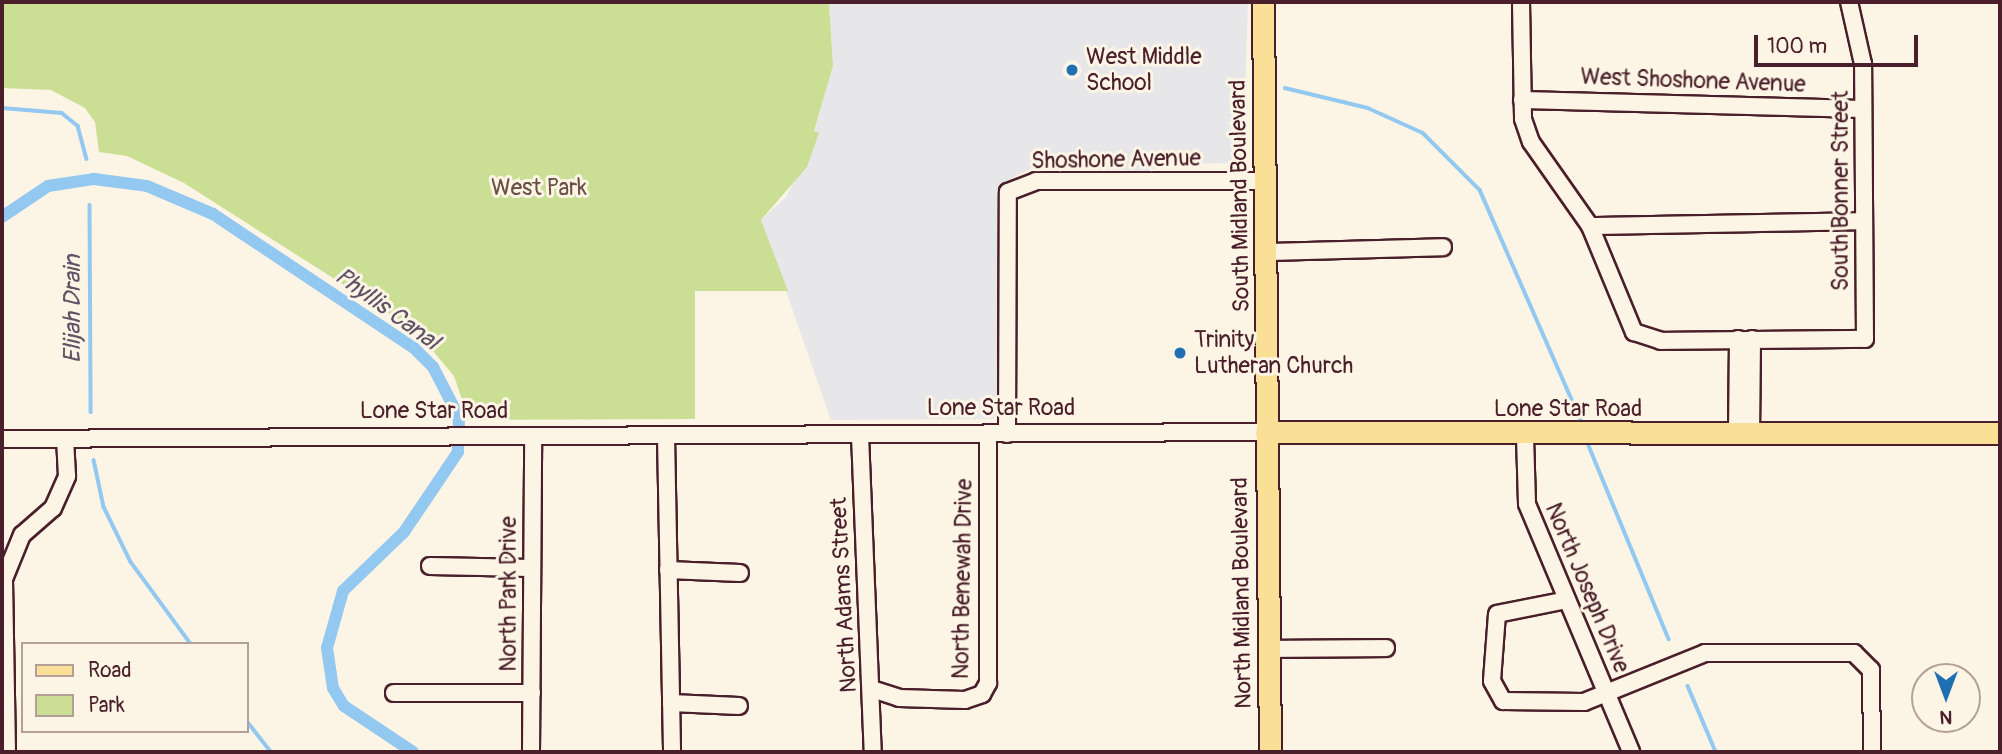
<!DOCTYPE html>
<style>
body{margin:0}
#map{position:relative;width:2002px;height:754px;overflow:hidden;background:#fcf5e5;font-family:Pangolin,sans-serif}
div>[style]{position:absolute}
.built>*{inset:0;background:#e7e6e9}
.green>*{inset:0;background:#cadf94}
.stream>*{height:3.5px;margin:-1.75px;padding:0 1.75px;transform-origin:1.75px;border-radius:1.75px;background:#93c8f1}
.canal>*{height:12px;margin:-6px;padding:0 6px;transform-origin:6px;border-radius:6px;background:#93c8f1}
.roads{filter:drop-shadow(2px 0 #4a1f2b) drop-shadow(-2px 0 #4a1f2b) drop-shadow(0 2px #4a1f2b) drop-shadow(0 -2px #4a1f2b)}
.minor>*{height:16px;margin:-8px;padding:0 8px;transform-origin:8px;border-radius:8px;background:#fcf5e5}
.major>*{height:21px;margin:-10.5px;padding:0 10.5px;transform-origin:10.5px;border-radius:10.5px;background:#fadf96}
.dots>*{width:19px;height:19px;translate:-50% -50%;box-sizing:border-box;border:4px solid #fcf5e5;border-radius:50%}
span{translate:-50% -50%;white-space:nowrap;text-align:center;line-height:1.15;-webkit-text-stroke:6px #fcf5e5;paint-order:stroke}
.poi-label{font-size:23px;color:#4a1f2b}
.left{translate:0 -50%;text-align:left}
.street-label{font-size:23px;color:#4a1f2b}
.park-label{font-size:23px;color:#6a4f45}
.water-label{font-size:24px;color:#605266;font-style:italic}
.frame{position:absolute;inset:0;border:4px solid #4a1f2b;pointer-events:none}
.legend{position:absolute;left:21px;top:642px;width:228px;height:91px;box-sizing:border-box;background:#fcf5e5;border:2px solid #b59f9b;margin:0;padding:9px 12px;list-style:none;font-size:21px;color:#4a1f2b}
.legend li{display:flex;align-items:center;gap:14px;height:35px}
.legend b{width:35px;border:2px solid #b59f9b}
.north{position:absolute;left:1911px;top:663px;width:70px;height:70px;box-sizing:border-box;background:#fcf5e5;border:2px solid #b59f9b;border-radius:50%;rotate:180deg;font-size:19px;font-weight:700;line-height:28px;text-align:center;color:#4a1f2b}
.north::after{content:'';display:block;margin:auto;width:24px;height:32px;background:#1f6fb2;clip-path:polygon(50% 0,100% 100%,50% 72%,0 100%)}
.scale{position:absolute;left:1754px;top:35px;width:164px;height:32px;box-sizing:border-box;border:4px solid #4a1f2b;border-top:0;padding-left:9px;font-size:21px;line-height:24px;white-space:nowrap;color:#4a1f2b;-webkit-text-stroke:5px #fcf5e5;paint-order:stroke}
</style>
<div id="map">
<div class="built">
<div style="clip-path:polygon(829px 2px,1248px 2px,1243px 163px,1166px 164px,1149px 171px,1032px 168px,1005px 182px,999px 201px,1001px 409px,993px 419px,831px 420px,761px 220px,786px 197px,818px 133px,814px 132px,833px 66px)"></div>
</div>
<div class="green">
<div style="clip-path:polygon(2px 2px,829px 2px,833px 66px,814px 131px,819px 133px,807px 167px,761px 220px,788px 291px,695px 291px,695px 419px,469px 420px,454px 376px,416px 331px,184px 183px,127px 156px,99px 152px,95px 122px,85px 108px,51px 90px,2px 88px)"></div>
</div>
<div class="stream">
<div style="left:1285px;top:88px;width:85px;rotate:13.5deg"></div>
<div style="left:1368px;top:108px;width:60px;rotate:24.4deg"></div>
<div style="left:1423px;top:133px;width:81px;rotate:45deg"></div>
<div style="left:1480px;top:190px;width:253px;rotate:66.3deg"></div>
<div style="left:2px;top:108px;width:60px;rotate:4.8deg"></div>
<div style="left:62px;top:113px;width:21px;rotate:39deg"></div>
<div style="left:78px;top:126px;width:34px;rotate:75deg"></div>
<div style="left:90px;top:205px;width:207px;rotate:89.7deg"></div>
<div style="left:1589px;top:446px;width:209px;rotate:67.5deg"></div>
<div style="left:94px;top:460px;width:48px;rotate:78deg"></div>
<div style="left:104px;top:507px;width:61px;rotate:63.9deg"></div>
<div style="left:131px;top:562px;width:102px;rotate:53.8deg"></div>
<div style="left:1688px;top:686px;width:72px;rotate:67deg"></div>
<div style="left:247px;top:721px;width:39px;rotate:52deg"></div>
</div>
<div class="canal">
<div style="left:2px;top:217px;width:55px;rotate:-34deg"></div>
<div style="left:48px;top:186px;width:47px;rotate:-8.7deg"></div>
<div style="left:94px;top:179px;width:53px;rotate:7.5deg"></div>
<div style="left:147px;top:186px;width:72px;rotate:23deg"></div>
<div style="left:213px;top:214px;width:242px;rotate:33.7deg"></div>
<div style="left:414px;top:348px;width:27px;rotate:45deg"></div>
<div style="left:433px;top:367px;width:56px;rotate:62.5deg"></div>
<div style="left:459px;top:417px;width:35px;rotate:92deg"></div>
<div style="left:458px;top:452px;width:97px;rotate:124deg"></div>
<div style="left:404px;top:532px;width:85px;rotate:136deg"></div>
<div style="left:343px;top:591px;width:59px;rotate:105.7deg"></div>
<div style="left:327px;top:648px;width:40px;rotate:81.5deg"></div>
<div style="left:333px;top:688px;width:21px;rotate:59deg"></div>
<div style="left:344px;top:706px;width:83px;rotate:33.7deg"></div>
</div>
<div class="roads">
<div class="minor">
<div style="left:1521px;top:2px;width:117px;rotate:89deg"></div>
<div style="left:1523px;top:119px;width:24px;rotate:71deg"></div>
<div style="left:1531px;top:142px;width:103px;rotate:54.9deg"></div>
<div style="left:1590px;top:226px;width:115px;rotate:67.5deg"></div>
<div style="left:1634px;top:332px;width:28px;rotate:18deg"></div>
<div style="left:1661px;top:341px;width:204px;rotate:-0.6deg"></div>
<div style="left:1865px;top:339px;width:275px;rotate:-90.4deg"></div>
<div style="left:1863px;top:64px;width:64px;rotate:-102.7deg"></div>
<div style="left:1522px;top:100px;width:341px;rotate:1.5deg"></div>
<div style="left:1590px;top:226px;width:273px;rotate:-1deg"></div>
<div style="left:1269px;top:252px;width:174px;rotate:-1.6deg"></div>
<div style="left:1007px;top:434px;width:242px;rotate:-89.8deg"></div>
<div style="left:1008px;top:192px;width:30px;rotate:-21deg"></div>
<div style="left:1036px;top:181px;width:230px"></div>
<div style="left:860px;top:435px;width:317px;rotate:87.7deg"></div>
<div style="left:1737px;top:435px;width:96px;rotate:-89.4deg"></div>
<div style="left:1751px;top:435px;width:96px;rotate:-89.4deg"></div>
<div style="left:666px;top:436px;width:316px;rotate:88.9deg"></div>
<div style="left:1525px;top:436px;width:68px;rotate:88.3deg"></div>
<div style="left:1527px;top:504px;width:269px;rotate:67.2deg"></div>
<div style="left:2px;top:439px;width:1264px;rotate:-0.32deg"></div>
<div style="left:430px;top:566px;width:100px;rotate:1.1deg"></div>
<div style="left:668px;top:570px;width:72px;rotate:2.4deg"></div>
<div style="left:1567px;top:600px;width:71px;rotate:168.7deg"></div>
<div style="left:1497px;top:614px;width:67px;rotate:94.3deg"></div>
<div style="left:1492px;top:681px;width:23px;rotate:61deg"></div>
<div style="left:1503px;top:701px;width:81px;rotate:0.7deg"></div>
<div style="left:1584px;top:702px;width:131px;rotate:-22deg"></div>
<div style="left:1705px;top:653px;width:149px"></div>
<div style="left:1854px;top:653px;width:24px;rotate:45deg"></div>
<div style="left:1871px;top:670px;width:82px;rotate:89.3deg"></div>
<div style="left:1269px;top:649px;width:117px;rotate:-0.5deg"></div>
<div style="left:872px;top:689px;width:28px;rotate:18deg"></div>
<div style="left:899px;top:698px;width:66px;rotate:1.7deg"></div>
<div style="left:965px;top:700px;width:18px;rotate:-19deg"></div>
<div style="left:982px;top:694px;width:13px;rotate:-61deg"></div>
<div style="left:988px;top:683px;width:249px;rotate:-90deg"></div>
<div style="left:394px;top:693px;width:138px"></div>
<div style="left:671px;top:703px;width:68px;rotate:2.5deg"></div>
<div style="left:7px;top:752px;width:173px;rotate:-91deg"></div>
<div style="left:4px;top:579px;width:48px;rotate:-67.8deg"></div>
<div style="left:22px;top:535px;width:41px;rotate:-41.1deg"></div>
<div style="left:53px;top:508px;width:35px;rotate:-66deg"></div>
<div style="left:67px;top:476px;width:37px;rotate:-93deg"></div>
<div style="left:531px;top:752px;width:316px;rotate:-89.6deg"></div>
</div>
<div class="major">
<div style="left:1263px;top:2px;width:750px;rotate:89.47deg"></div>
<div style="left:1266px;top:432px;width:734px;rotate:0.08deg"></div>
</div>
</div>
<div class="dots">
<div style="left:1072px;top:70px;background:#1f6fb2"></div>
<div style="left:1180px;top:353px;background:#1f6fb2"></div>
</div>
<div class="poi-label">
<span class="left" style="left:1086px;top:70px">West Middle<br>School</span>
<span class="left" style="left:1194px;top:353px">Trinity<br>Lutheran Church</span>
</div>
<div class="street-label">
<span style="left:1693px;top:81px;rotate:2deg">West Shoshone Avenue</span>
<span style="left:1116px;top:160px;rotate:-1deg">Shoshone Avenue</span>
<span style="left:1841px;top:191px;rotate:-90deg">South Bonner Street</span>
<span style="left:1240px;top:196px;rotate:-91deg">South Midland Boulevard</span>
<span style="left:1001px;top:408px">Lone Star Road</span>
<span style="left:1568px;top:409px">Lone Star Road</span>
<span style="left:434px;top:411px">Lone Star Road</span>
<span style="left:963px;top:579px;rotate:-89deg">North Benewah Drive</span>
<span style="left:1587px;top:588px;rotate:67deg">North Joseph Drive</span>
<span style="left:1242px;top:593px;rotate:-91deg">North Midland Boulevard</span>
<span style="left:509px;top:594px;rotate:-90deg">North Park Drive</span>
<span style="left:844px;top:595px;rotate:-93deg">North Adams Street</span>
</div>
<div class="park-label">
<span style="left:539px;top:188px">West Park</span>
</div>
<div class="water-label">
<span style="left:73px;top:309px;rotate:-90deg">Elijah Drain</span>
<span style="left:387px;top:309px;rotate:36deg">Phyllis Canal</span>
</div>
<div class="frame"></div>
<ul class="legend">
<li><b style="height:9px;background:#fadf96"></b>Road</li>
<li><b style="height:19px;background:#cadf94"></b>Park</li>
</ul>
<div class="north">N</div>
<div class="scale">100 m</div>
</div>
